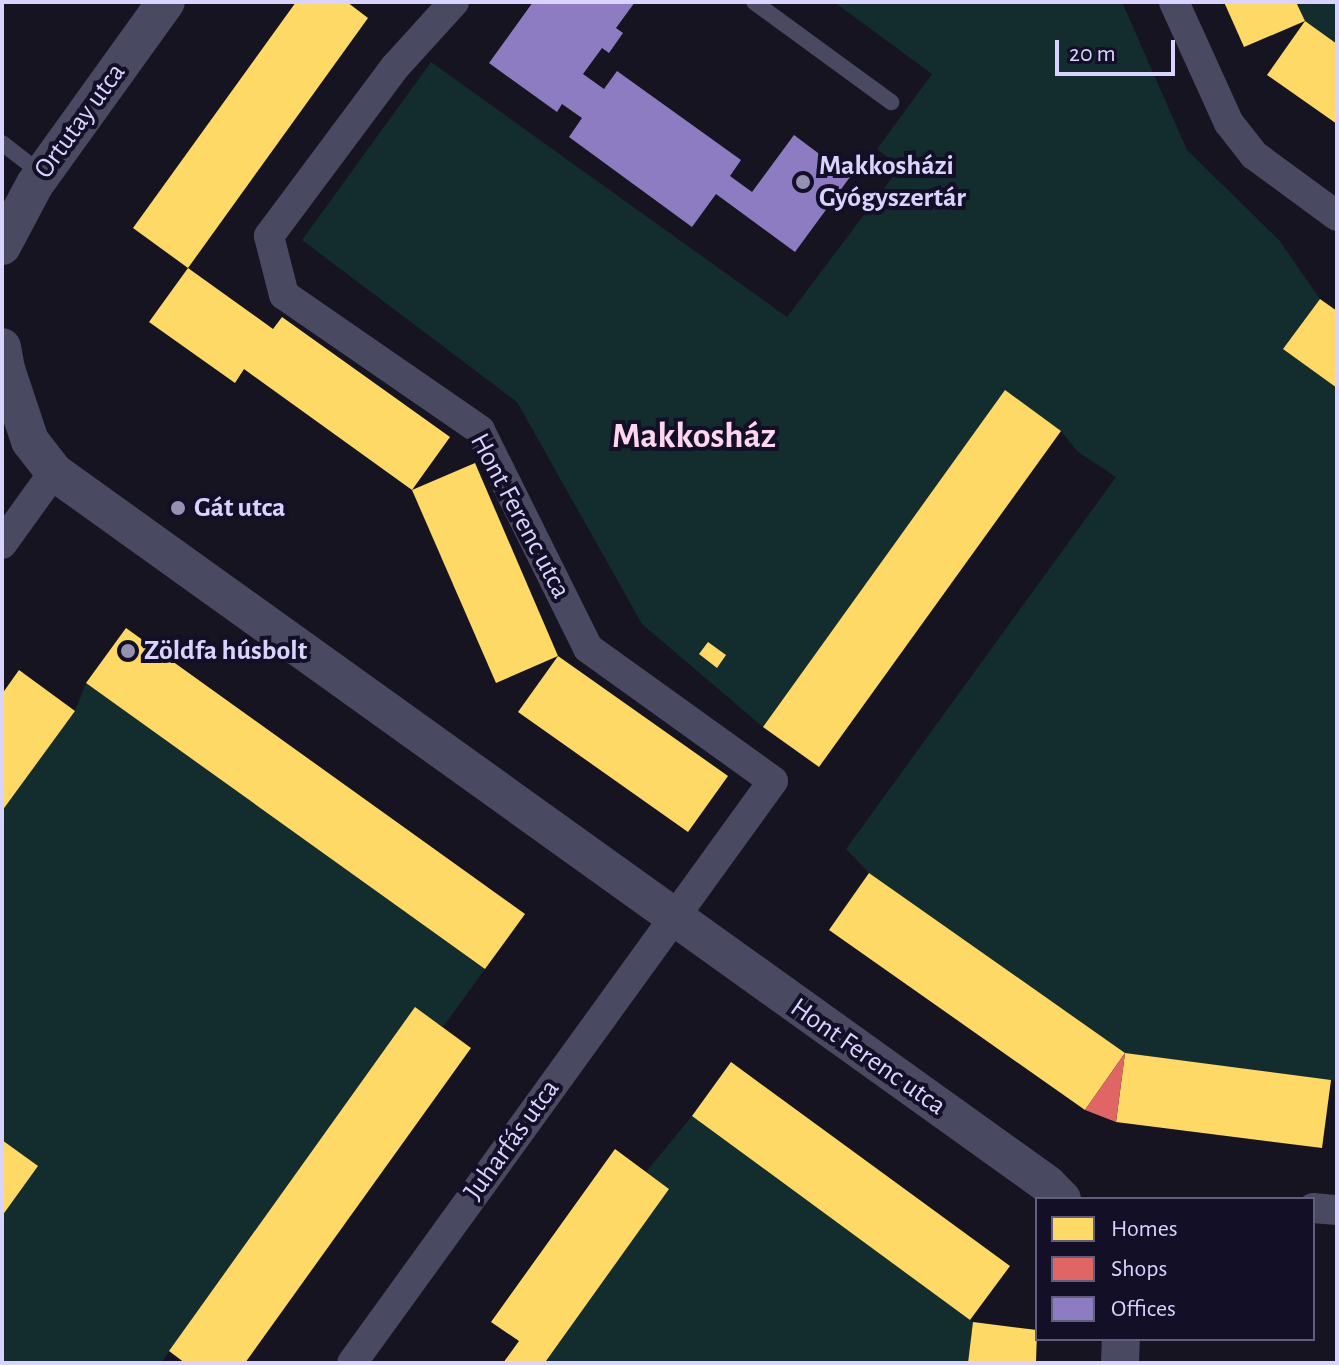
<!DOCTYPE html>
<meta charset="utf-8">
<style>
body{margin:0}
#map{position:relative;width:1339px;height:1365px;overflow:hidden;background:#161421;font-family:"Alegreya Sans",sans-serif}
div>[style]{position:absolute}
.green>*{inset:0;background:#132c2d}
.homes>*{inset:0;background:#ffd966}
.shops>*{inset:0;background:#e06666}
.offices>*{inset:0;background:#8e7cc3}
.service>*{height:16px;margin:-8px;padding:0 8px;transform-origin:8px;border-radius:8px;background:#4a4962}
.minor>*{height:30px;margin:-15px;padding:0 15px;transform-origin:15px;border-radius:15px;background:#4a4962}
.tertiary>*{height:38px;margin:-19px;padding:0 19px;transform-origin:19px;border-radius:19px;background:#4a4962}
.dots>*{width:22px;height:22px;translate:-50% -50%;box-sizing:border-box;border:4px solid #130f26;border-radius:50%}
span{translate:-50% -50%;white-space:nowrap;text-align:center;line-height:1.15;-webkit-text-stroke:8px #130f26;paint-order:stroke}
.street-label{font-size:28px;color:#d9d4ff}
.poi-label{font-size:28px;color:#d9d4ff;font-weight:700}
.left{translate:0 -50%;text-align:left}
.district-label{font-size:36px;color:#ffd6f0;font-weight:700}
.frame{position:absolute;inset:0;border:4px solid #d9d4ff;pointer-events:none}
.legend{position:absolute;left:1035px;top:1197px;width:280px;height:144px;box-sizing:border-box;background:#130f26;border:2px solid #625e7d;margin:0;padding:10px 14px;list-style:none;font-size:24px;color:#d9d4ff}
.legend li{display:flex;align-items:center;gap:16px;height:40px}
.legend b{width:40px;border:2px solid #625e7d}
.scale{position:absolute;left:1055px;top:40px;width:120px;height:36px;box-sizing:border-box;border:4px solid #d9d4ff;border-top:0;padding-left:10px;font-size:24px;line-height:28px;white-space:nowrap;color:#d9d4ff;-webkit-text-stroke:6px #130f26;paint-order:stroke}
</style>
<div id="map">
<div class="green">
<div style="clip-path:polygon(834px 2px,1122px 2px,1187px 150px,1279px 240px,1320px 299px,1283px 349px,1337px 388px,1337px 1081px,1125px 1053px,869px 873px,846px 849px,1116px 477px,1078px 452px,1061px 431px,1005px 391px,763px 727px,642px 624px,517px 402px,302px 240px,431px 62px,787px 317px,900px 167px,877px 149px,932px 74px)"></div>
<div style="clip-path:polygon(1296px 2px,1337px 2px,1337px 44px,1305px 21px)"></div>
<div style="clip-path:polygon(86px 683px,485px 969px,443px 1027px,416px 1008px,161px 1363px,2px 1363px,2px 811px,75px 711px)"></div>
<div style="clip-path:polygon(692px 1116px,973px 1322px,968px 1363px,546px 1361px,669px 1189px,646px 1172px)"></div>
</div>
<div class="homes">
<div style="clip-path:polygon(296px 2px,347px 2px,368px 18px,188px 268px,133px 228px)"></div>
<div style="clip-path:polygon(1224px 2px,1296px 2px,1305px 21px,1244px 47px)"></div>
<div style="clip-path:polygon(1305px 21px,1337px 44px,1337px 124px,1267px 75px)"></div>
<div style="clip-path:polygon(188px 268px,273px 329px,282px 317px,450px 437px,412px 490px,244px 369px,235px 383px,149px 322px)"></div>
<div style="clip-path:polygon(1320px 299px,1337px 311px,1337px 388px,1283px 349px)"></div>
<div style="clip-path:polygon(1005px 390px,1061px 431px,819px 767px,763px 727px)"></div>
<div style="clip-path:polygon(475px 463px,558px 656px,496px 683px,412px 490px)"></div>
<div style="clip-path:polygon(126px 628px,525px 914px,485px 969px,86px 683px)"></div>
<div style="clip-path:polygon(708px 642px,726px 655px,717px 668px,699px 654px)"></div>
<div style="clip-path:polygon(558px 656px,728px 776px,688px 832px,518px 712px)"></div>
<div style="clip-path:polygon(19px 670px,75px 711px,2px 811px,2px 694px)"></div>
<div style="clip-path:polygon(869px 873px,1125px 1053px,1085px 1110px,829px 930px)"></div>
<div style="clip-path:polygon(415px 1007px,471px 1048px,245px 1363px,185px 1363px,169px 1351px)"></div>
<div style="clip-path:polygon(1125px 1053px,1331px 1080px,1322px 1148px,1116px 1122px)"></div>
<div style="clip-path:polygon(731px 1062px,1010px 1266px,970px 1320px,692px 1116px)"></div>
<div style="clip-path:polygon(2px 1140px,38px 1166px,2px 1216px)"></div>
<div style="clip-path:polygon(615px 1149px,669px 1189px,546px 1361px,549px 1363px,503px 1363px,519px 1341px,491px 1322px)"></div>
<div style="clip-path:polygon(973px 1322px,1037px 1330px,1036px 1363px,968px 1363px)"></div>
</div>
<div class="shops">
<div style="clip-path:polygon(1125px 1053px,1116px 1122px,1085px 1110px)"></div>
</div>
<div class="offices">
<div style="clip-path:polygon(533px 2px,635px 2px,616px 28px,623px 33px,609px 53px,602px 48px,583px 74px,604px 89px,617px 71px,741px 160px,730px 176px,752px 192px,794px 135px,850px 177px,795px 252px,716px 194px,692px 227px,569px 137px,582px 118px,562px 104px,557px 112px,489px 63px)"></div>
</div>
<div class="service">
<div style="left:754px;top:2px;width:170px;rotate:36.1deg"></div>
<div style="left:2px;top:143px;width:51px;rotate:37.8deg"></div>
</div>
<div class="minor">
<div style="left:1174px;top:2px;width:133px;rotate:65.6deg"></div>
<div style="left:1229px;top:123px;width:41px;rotate:52deg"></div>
<div style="left:1254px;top:155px;width:103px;rotate:36.3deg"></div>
<div style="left:2px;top:544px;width:89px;rotate:-54.2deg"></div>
<div style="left:1313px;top:1208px;width:24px;rotate:5deg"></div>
<div style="left:352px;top:1363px;width:718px;rotate:-54.12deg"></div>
<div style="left:773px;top:781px;width:228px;rotate:-144.3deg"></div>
<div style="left:588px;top:648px;width:243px;rotate:-116.4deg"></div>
<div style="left:480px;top:430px;width:238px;rotate:-145.4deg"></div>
<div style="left:284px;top:295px;width:61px;rotate:-104.3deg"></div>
<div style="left:269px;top:236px;width:211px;rotate:-53.3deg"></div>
<div style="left:395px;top:67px;width:88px;rotate:-47.8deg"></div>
</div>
<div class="tertiary">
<div style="left:2px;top:246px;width:70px;rotate:-62deg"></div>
<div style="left:35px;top:184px;width:224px;rotate:-54.3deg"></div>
<div style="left:2px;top:347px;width:22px;rotate:80deg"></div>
<div style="left:6px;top:369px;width:76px;rotate:71.6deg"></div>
<div style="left:30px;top:441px;width:39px;rotate:52deg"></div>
<div style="left:54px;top:472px;width:1222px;rotate:35.64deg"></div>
<div style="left:1047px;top:1184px;width:21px;rotate:45deg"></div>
<div style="left:1120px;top:1363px;width:24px;rotate:-88deg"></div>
</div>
<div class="dots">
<div style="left:803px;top:182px;background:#9591b1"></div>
<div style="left:178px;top:508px;background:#9591b1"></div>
<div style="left:128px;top:651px;background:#9591b1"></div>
</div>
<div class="street-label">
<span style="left:80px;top:121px;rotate:-54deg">Ortutay utca</span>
<span style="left:520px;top:516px;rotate:62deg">Hont Ferenc utca</span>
<span style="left:868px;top:1057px;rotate:35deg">Hont Ferenc utca</span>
<span style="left:512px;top:1140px;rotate:-54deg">Juharfás utca</span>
</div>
<div class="poi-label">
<span class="left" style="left:819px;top:182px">Makkosházi<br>Gyógyszertár</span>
<span class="left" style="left:194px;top:508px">Gát utca</span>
<span class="left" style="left:144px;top:651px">Zöldfa húsbolt</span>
</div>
<div class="district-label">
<span style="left:694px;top:437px">Makkosház</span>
</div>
<div class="frame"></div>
<ul class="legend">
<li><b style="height:22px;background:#ffd966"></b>Homes</li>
<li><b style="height:22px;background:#e06666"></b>Shops</li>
<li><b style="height:22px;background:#8e7cc3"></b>Offices</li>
</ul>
<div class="scale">20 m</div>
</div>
